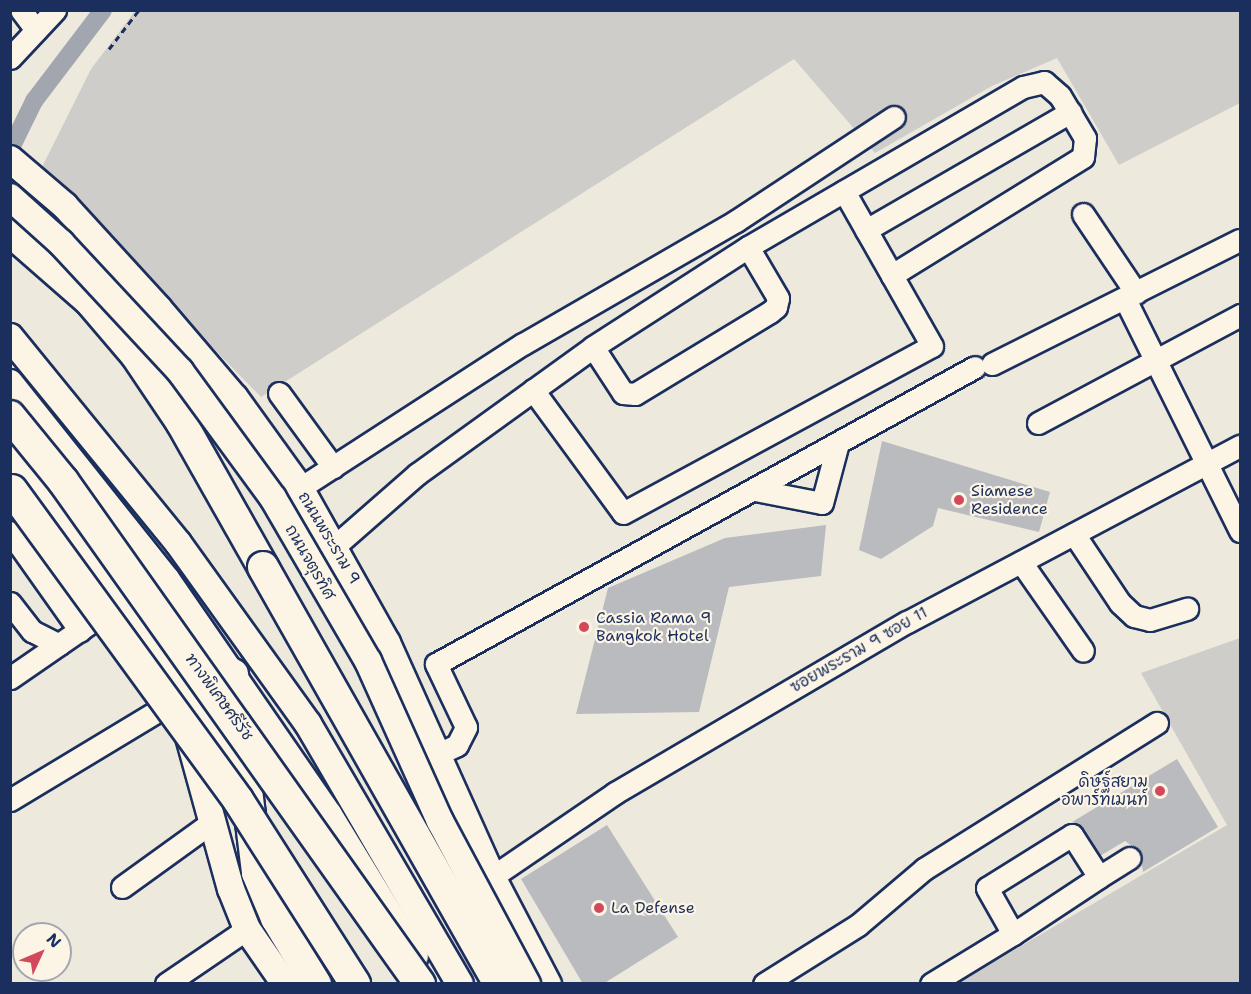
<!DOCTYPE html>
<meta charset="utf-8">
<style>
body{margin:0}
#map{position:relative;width:1251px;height:994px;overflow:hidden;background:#eee9dd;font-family:"Shantell Sans","Playpen Sans Thai",sans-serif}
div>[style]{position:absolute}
.green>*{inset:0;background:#cfcdca}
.canal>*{height:18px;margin:-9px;padding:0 9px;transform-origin:9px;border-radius:9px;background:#a2a7af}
.building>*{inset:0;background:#babbbe}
.path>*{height:3px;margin-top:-1.5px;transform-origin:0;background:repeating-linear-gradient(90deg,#1b2f5e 0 6px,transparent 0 10.5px)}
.roads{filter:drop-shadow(2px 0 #1b2f5e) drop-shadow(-2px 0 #1b2f5e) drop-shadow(0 2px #1b2f5e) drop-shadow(0 -2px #1b2f5e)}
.minor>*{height:21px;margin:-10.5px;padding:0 10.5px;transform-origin:10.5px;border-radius:10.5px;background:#fcf5e5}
.major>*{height:26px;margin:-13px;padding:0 13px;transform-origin:13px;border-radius:13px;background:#fcf5e5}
.highway>*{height:30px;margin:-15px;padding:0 15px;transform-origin:15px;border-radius:15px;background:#fcf5e5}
.bridges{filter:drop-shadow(2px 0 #1b2f5e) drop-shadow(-2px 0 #1b2f5e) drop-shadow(0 2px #1b2f5e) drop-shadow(0 -2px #1b2f5e)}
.major-bridge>*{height:26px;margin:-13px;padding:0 13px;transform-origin:13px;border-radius:13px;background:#fcf5e5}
.highway-bridge>*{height:30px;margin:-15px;padding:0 15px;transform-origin:15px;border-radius:15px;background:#fcf5e5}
.dots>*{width:16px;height:16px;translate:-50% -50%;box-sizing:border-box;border:3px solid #fcf5e5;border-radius:50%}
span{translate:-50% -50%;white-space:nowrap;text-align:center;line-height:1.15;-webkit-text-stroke:4.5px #fcf5e5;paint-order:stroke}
.poi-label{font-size:16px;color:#1b2f5e}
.left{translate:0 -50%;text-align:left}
.right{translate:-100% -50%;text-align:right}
.street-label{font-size:16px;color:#1b2f5e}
.frame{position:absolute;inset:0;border:12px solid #1b2f5e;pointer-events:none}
.north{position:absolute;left:12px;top:922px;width:60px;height:60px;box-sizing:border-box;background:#fcf5e5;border:2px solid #a2a6af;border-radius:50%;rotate:46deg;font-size:16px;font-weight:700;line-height:24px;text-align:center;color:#1b2f5e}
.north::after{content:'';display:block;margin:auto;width:21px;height:27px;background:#d1495b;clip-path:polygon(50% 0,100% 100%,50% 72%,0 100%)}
</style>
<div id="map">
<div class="green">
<div style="clip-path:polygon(135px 11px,1240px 11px,1240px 103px,1119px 165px,1057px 58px,992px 86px,875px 153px,794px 59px,261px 397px,40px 171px,91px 69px)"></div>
<div style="clip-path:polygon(1240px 638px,1240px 983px,958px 983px,1227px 825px,1141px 673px)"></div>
</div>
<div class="canal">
<div style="left:10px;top:150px;width:55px;rotate:-63.9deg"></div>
<div style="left:34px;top:101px;width:114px;rotate:-52.8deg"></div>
</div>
<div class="building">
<div style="clip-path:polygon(882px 441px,1050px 492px,1039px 532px,938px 508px,933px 526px,881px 559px,859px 550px)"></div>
<div style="clip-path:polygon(826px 525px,821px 576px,729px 587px,699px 712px,576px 714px,608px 588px,725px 538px)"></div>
<div style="clip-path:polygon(1177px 759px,1218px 827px,1143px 872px,1140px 852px,1125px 841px,1100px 856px,1082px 828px,1072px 822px)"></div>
<div style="clip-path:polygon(607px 825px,678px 937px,603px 984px,583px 984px,521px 879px)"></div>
</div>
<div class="path">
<div style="left:109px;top:49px;width:49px;rotate:-52.4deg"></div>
</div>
<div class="roads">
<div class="minor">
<div style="left:21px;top:10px;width:25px;rotate:53deg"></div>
<div style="left:10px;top:58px;width:66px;rotate:-46.8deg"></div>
<div style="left:1083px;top:214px;width:95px;rotate:56.1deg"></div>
<div style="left:866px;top:230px;width:236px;rotate:-30deg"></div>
<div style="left:1125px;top:299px;width:259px;rotate:63.6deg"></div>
<div style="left:593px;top:347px;width:55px;rotate:56.9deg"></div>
<div style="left:623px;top:393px;width:12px;rotate:5deg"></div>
<div style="left:635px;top:394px;width:158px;rotate:-31.3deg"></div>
<div style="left:770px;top:312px;width:8px;rotate:-40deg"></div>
<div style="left:776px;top:307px;width:9px;rotate:-77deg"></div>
<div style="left:778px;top:298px;width:59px;rotate:-120.5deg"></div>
<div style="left:992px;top:364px;width:277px;rotate:-26.6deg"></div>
<div style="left:533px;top:390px;width:152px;rotate:53.8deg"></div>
<div style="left:623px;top:513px;width:351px;rotate:-28.4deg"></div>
<div style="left:932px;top:346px;width:178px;rotate:-119.6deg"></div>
<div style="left:279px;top:393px;width:92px;rotate:53.9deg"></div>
<div style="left:1038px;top:423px;width:229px;rotate:-28.1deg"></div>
<div style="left:300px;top:488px;width:265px;rotate:-32.9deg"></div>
<div style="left:523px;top:344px;width:246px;rotate:-30deg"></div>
<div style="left:736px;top:221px;width:189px;rotate:-33.4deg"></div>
<div style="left:755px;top:490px;width:68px;rotate:11deg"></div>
<div style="left:822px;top:503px;width:62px;rotate:-75.1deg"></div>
<div style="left:10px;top:532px;width:121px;rotate:54.7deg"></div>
<div style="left:1074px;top:534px;width:83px;rotate:56.3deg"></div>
<div style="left:1120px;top:603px;width:19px;rotate:43deg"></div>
<div style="left:1134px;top:616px;width:16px;rotate:14deg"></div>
<div style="left:1150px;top:620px;width:39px;rotate:-17deg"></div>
<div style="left:336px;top:545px;width:108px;rotate:-41.2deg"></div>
<div style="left:417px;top:474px;width:217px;rotate:-35.8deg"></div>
<div style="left:593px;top:347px;width:184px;rotate:-32.8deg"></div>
<div style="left:748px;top:247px;width:318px;rotate:-30.2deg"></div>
<div style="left:1023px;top:87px;width:22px;rotate:-13deg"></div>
<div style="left:1044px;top:82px;width:21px;rotate:41deg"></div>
<div style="left:1060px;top:96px;width:49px;rotate:59.2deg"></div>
<div style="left:1085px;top:138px;width:19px;rotate:96deg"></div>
<div style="left:1083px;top:157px;width:225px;rotate:148.3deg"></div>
<div style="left:1021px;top:562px;width:108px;rotate:55.1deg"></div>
<div style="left:10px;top:603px;width:36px;rotate:52deg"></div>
<div style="left:32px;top:631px;width:30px;rotate:27deg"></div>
<div style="left:10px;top:678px;width:125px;rotate:-34.6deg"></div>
<div style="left:438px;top:754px;width:21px;rotate:-25deg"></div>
<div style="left:457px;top:745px;width:20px;rotate:-63deg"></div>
<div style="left:466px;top:727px;width:70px;rotate:-115.5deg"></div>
<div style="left:436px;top:664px;width:615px;rotate:-28.86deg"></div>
<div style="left:10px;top:800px;width:197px;rotate:-31.1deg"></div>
<div style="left:492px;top:877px;width:149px;rotate:-34.3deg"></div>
<div style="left:615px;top:793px;width:338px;rotate:-30.4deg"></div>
<div style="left:907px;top:622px;width:377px;rotate:-27.9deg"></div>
<div style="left:1099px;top:877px;width:36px;rotate:-32deg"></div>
<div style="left:122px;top:887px;width:111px;rotate:-35.8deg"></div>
<div style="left:166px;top:984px;width:98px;rotate:-34.2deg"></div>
<div style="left:764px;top:984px;width:111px;rotate:-32.1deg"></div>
<div style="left:858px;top:925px;width:87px;rotate:-40.3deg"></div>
<div style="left:924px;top:869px;width:275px;rotate:-32.1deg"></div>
<div style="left:931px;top:984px;width:96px;rotate:-31.4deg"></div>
<div style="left:1013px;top:934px;width:103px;rotate:-33.5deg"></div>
<div style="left:1099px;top:877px;width:50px;rotate:-122.7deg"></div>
<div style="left:1072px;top:835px;width:100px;rotate:148.1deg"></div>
<div style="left:987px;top:888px;width:53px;rotate:60.5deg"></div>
</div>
<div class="major">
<div style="left:10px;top:159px;width:72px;rotate:40.5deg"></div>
<div style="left:65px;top:206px;width:138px;rotate:47.6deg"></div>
<div style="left:158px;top:308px;width:118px;rotate:49.5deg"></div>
<div style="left:235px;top:398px;width:111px;rotate:54.2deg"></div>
<div style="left:300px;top:488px;width:178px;rotate:60.7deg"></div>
<div style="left:387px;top:643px;width:256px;rotate:65.8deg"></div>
<div style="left:492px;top:877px;width:121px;rotate:62.4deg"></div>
<div style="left:10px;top:337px;width:266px;rotate:50.8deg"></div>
<div style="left:178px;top:543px;width:223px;rotate:54.3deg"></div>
<div style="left:308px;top:724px;width:301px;rotate:59.7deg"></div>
<div style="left:10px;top:383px;width:251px;rotate:51.5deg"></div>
<div style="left:166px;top:579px;width:287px;rotate:55.4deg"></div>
<div style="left:329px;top:815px;width:165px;rotate:58.6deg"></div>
<div style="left:10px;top:455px;width:261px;rotate:52.5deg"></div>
<div style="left:169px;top:662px;width:21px;rotate:76deg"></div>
<div style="left:189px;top:737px;width:158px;rotate:74.6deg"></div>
<div style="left:231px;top:889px;width:43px;rotate:68.2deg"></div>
<div style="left:247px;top:929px;width:67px;rotate:55.4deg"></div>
</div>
<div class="highway">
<div style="left:10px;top:231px;width:106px;rotate:41.2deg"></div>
<div style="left:90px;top:301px;width:71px;rotate:49.6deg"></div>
<div style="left:136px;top:355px;width:81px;rotate:56.1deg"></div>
<div style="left:181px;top:422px;width:167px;rotate:60.5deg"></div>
<div style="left:169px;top:662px;width:128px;rotate:56.2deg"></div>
<div style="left:233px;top:674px;width:200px;rotate:83.1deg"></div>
<div style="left:257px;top:873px;width:49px;rotate:67.1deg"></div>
<div style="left:276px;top:918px;width:77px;rotate:58.8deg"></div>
</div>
</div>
<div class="bridges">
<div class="major-bridge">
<div style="left:10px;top:197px;width:69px;rotate:42deg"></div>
<div style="left:61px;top:243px;width:175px;rotate:47.1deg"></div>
<div style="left:180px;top:371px;width:157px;rotate:53.8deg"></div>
<div style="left:273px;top:498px;width:189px;rotate:59.8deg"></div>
<div style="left:368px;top:661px;width:175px;rotate:65.8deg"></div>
<div style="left:440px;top:821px;width:185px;rotate:61.9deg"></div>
</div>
<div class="highway-bridge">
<div style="left:10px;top:416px;width:84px;rotate:50.8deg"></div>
<div style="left:63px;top:481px;width:617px;rotate:54.64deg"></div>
<div style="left:12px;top:490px;width:384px;rotate:53.9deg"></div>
<div style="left:238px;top:800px;width:218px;rotate:57.5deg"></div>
<div style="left:263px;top:567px;width:479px;rotate:60.5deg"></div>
</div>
</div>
<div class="dots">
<div style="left:959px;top:500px;background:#d1495b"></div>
<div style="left:584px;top:627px;background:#d1495b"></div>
<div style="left:1160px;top:791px;background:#d1495b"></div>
<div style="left:599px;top:908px;background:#d1495b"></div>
</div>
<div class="poi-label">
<span class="left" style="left:971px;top:500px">Siamese<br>Residence</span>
<span class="left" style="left:596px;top:627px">Cassia Rama 9<br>Bangkok Hotel</span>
<span class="right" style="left:1148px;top:791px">ดิษฐ์สยาม<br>อพาร์ทเมนท์</span>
<span class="left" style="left:611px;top:908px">La Defense</span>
</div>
<div class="street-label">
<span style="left:329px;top:538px;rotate:59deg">ถนนพระราม 9</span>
<span style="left:310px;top:562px;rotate:60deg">ถนนจตุรทิศ</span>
<span style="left:859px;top:650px;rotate:-30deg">ซอยพระราม 9 ซอย 11</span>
<span style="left:219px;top:697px;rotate:54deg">ทางพิเศษศรีรัช</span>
</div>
<div class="frame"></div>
<div class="north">N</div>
</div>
